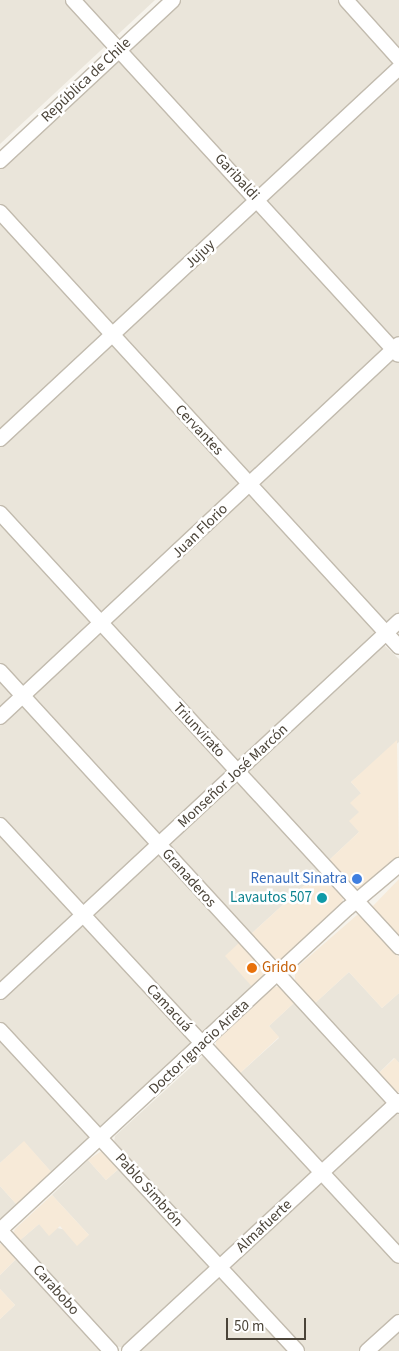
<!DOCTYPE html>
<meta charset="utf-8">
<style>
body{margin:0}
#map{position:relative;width:399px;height:1351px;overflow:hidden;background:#f6f3ec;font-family:"Source Sans 3",sans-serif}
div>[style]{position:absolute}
.residential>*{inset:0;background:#eae5da}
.commercial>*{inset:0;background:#f7ead8}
.roads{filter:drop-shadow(1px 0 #c2bbae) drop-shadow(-1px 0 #c2bbae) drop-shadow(0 1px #c2bbae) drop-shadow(0 -1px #c2bbae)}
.minor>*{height:14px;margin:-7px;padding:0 7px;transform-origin:7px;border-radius:7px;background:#fff}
.dots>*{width:14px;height:14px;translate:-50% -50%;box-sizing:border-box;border:2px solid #fff;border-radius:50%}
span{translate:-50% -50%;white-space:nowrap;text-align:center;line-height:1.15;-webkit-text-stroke:5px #fff;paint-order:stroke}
.street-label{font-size:15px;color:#4b4439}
.shop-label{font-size:15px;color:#366cbe}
.right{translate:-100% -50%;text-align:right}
.culture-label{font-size:15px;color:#0d838f}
.food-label{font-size:15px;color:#c56008}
.left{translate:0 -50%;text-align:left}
.scale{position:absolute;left:226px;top:1318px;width:80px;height:22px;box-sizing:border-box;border:2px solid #4b4439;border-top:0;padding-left:6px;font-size:15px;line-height:18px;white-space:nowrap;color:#4b4439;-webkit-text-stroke:4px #fff;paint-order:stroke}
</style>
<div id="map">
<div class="residential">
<div style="clip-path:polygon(0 0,155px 0,0 144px)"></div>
<div style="clip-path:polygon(178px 0,399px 0,399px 613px,74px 915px,191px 1040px,190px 1045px,100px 1126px,0 1023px,0 165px)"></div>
<div style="clip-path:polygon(383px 644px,399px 659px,399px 742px,351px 782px,361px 793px,359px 832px,326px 863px,248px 774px,248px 770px)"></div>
<div style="clip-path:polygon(239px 784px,319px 872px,251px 934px,169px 847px,170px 842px,231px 785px)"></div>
<div style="clip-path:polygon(159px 854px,241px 941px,254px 989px,206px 1033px,201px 1033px,94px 917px,97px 909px)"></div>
<div style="clip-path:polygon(349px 972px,382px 1008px,399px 993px,399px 1063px,394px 1058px,378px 1074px,313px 1005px)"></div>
<div style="clip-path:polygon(296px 1001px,385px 1102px,386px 1106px,325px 1161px,318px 1160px,238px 1075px,279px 1038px,269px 1026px)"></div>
<div style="clip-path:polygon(0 1034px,90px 1135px,90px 1139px,53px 1174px,24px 1142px,0 1163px)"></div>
<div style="clip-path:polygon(203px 1056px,208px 1057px,320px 1178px,399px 1106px,399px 1351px,140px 1351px,231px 1268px,115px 1148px,114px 1142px,115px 1136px)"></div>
<div style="clip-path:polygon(88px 1160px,106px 1180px,122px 1166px,210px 1265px,209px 1270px,126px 1348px,115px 1346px,18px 1242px,39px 1224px,89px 1235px,52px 1195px)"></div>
<div style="clip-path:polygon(0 1186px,18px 1206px,2px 1218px,0 1218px)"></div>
<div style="clip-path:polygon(18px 1257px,105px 1351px,0 1351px,0 1319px,15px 1305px,0 1289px,0 1275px)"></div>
</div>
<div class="commercial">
<div style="clip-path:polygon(397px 740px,399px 859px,358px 895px,326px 863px,359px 832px,349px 821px,359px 812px,350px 803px,361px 793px,351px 782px)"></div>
<div style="clip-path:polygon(319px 872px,343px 898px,342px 907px,281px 961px,274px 960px,251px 934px)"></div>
<div style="clip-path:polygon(399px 879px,399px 943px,370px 909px)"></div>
<div style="clip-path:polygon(357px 915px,362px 917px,399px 957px,399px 993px,382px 1008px,349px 972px,313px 1005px,295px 985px,295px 969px)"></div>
<div style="clip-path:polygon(241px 941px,267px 970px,267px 975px,254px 989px,225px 956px)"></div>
<div style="clip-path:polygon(283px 986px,296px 1001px,269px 1026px,279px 1037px,238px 1075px,216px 1050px,216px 1041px,274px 987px)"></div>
<div style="clip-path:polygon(395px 1058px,399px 1063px,399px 1092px,393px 1090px,378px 1074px)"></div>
<div style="clip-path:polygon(24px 1141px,53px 1174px,18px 1206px,0 1186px,0 1163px)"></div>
<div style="clip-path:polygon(103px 1150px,122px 1166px,106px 1180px,88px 1160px)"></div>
<div style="clip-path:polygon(52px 1195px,89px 1235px,77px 1246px,60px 1226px,49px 1236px,39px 1224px,18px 1242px,13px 1233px,15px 1229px)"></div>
<div style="clip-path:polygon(4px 1243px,18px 1257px,0 1275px,0 1244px)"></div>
<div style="clip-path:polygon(0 1289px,15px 1305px,0 1319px)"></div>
</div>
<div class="roads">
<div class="minor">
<div style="left:73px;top:0;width:481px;rotate:47.5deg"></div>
<div style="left:346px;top:0;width:79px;rotate:48.1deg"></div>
<div style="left:0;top:161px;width:236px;rotate:-42.9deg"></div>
<div style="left:0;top:212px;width:590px;rotate:47.47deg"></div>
<div style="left:0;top:439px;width:545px;rotate:-42.92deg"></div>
<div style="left:0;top:513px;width:590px;rotate:47.41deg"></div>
<div style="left:0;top:671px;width:590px;rotate:47.47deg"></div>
<div style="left:0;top:717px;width:546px;rotate:-43.07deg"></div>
<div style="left:0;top:825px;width:587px;rotate:47.21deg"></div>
<div style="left:0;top:992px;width:545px;rotate:-42.92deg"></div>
<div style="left:0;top:1030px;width:437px;rotate:47.2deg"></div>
<div style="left:0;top:1230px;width:474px;rotate:-42.8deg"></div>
<div style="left:348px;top:908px;width:67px;rotate:-40.1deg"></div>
<div style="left:0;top:1230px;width:164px;rotate:47.5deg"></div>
<div style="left:129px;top:1351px;width:368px;rotate:-42.8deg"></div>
<div style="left:367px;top:1351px;width:43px;rotate:-42.2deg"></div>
</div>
</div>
<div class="dots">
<div style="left:357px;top:879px;background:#3f7fe0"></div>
<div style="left:322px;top:898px;background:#0f9aa8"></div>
<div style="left:252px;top:968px;background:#e8710a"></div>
</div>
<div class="street-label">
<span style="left:86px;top:80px;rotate:-43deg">República de Chile</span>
<span style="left:237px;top:177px;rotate:47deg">Garibaldi</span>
<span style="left:200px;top:254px;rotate:-43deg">Jujuy</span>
<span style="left:199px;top:430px;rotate:47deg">Cervantes</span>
<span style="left:200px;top:531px;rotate:-44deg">Juan Florio</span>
<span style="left:199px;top:730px;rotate:47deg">Triunvirato</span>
<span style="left:233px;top:776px;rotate:-43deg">Monseñor José Marcón</span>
<span style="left:189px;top:878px;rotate:48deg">Granaderos</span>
<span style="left:169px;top:1008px;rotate:47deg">Camacuá</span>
<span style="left:199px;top:1047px;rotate:-43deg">Doctor Ignacio Arieta</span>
<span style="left:149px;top:1190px;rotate:48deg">Pablo Simbrón</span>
<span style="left:264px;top:1226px;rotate:-43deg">Almafuerte</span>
<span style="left:56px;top:1290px;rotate:48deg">Carabobo</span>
</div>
<div class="shop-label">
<span class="right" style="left:347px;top:879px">Renault Sinatra</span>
</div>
<div class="culture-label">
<span class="right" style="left:312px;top:898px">Lavautos 507</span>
</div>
<div class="food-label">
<span class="left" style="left:262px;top:968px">Grido</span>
</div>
<div class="scale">50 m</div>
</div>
